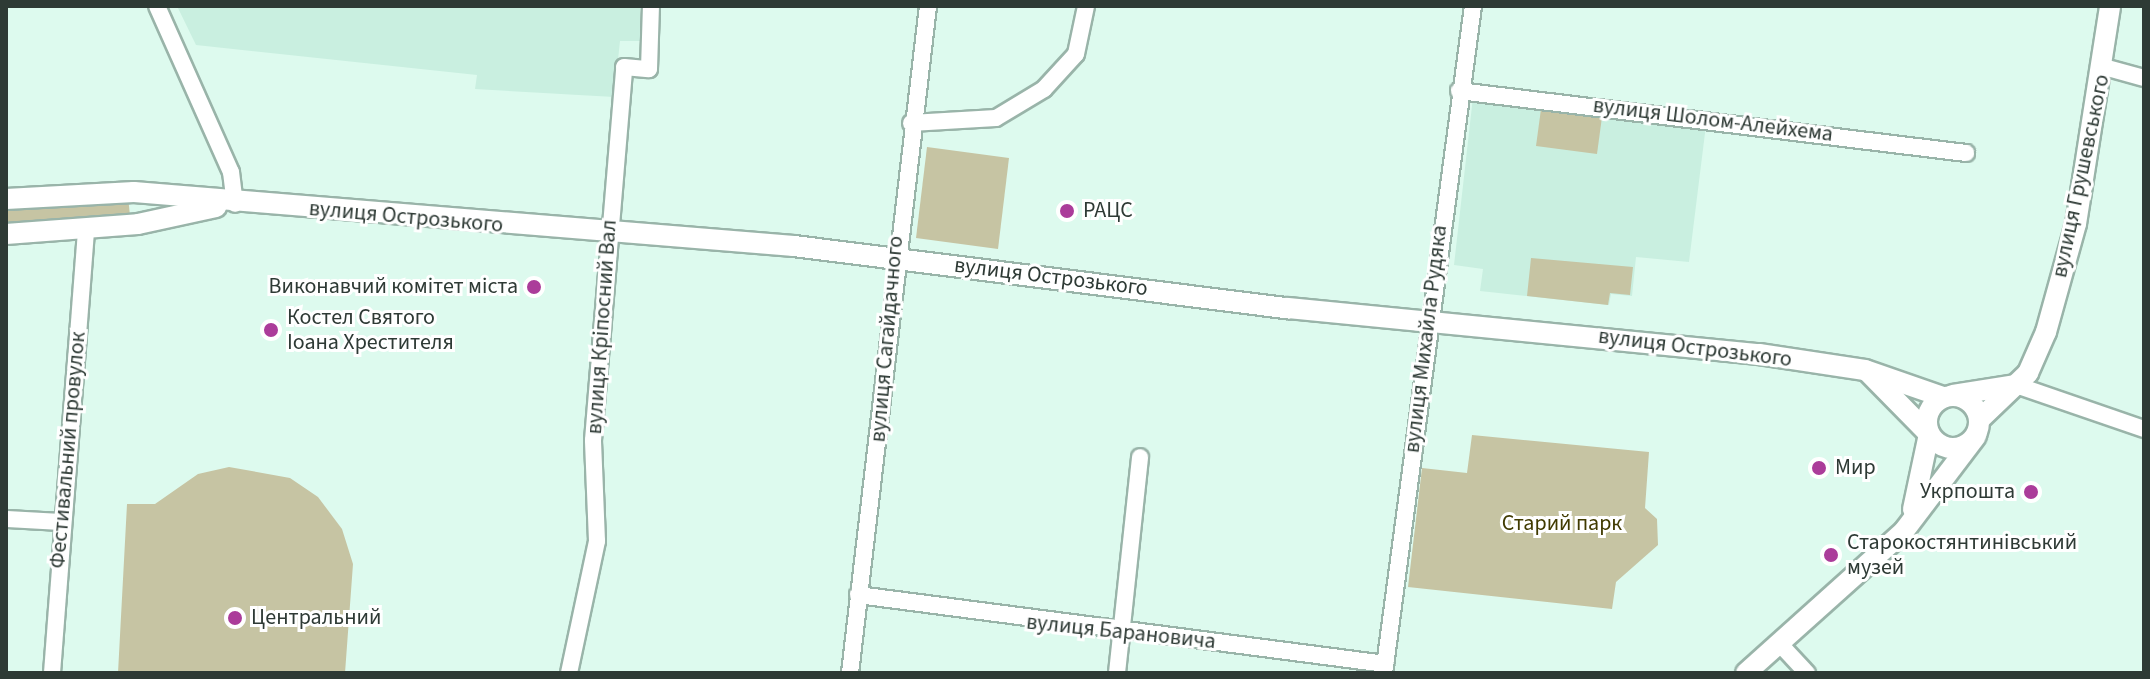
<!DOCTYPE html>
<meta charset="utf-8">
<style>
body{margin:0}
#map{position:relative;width:2150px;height:679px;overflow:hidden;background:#ddfaee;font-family:"Source Sans 3",sans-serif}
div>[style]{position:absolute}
.built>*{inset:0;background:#c9efe0}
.green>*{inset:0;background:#c6c4a3}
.roads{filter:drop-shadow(2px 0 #99b4a9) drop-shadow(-2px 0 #99b4a9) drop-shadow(0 2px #99b4a9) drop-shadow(0 -2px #99b4a9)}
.minor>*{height:16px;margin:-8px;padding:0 8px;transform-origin:8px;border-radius:8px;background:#fff}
.major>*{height:20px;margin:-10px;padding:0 10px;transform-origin:10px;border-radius:10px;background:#fff}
.major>.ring{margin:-10px;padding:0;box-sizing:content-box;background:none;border:20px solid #fff;border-radius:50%}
.dots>*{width:22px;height:22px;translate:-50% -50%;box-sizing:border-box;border:4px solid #fff;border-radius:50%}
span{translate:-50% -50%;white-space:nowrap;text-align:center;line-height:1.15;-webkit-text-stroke:6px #fff;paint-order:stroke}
.street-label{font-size:22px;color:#2e3a35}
.poi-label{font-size:22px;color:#2e3a35}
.left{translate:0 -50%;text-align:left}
.right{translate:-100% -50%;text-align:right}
.park-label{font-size:22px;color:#403a00}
.frame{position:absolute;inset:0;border:8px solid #2e3a35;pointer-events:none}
</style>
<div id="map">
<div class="built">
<div style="clip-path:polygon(177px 6px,640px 6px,641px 41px,620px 41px,614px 97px,475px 89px,477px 75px,196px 45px)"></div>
<div style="clip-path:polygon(1473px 97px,1706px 125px,1689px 262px,1636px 257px,1632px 296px,1611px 294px,1609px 305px,1480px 291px,1483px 269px,1454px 265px)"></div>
</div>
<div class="green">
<div style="clip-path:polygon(1541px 109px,1602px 117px,1597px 154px,1536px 146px)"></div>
<div style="clip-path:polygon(927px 147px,1009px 158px,998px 249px,916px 238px)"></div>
<div style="clip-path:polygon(128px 196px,130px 216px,6px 225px,6px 206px)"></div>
<div style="clip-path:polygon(1531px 258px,1633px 267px,1630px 295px,1610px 293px,1608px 305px,1527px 296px)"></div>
<div style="clip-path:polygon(1472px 435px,1649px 452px,1645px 508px,1657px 519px,1658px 545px,1616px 582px,1612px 609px,1408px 587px,1422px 468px,1467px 473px)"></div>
<div style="clip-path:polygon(229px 467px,290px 478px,318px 497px,342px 529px,353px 564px,345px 673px,118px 673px,127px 504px,155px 504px,198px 474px)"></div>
</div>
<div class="roads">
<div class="minor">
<div style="left:157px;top:6px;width:182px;rotate:66deg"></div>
<div style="left:231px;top:172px;width:32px;rotate:83deg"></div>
<div style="left:2104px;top:67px;width:41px;rotate:15.4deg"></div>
<div style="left:1459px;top:91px;width:511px;rotate:6.97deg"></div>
<div style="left:911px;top:123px;width:85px;rotate:-3.4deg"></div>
<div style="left:996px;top:118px;width:56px;rotate:-31.1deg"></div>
<div style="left:1044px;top:89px;width:47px;rotate:-47.6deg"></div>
<div style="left:1076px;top:54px;width:49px;rotate:-78.2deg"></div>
<div style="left:2016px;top:385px;width:135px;rotate:19deg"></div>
<div style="left:6px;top:519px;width:56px;rotate:3.1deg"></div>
<div style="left:858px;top:595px;width:532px;rotate:7.45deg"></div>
<div style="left:1779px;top:643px;width:41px;rotate:47deg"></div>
<div style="left:52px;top:673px;width:446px;rotate:-85.6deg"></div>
<div style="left:569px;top:673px;width:135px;rotate:-78deg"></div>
<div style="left:597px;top:541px;width:101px;rotate:-92.3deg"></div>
<div style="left:593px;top:440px;width:374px;rotate:-85.2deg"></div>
<div style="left:624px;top:67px;width:25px;rotate:5deg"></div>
<div style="left:649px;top:69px;width:63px;rotate:-88.2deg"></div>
<div style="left:850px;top:673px;width:672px;rotate:-83.33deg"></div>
<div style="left:1117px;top:673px;width:217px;rotate:-83.9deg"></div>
<div style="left:1384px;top:673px;width:673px;rotate:-82.4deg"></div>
</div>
<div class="major">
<div style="left:6px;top:199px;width:128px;rotate:-3.1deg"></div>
<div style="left:134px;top:192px;width:662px;rotate:4.68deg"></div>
<div style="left:794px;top:246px;width:498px;rotate:7.2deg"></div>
<div style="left:1288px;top:308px;width:473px;rotate:5.6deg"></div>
<div style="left:1759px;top:354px;width:107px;rotate:8.6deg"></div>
<div style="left:1865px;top:370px;width:83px;rotate:19.1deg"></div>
<div style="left:6px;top:234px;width:132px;rotate:-4.3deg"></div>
<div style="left:138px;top:224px;width:80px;rotate:-12.3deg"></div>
<div style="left:1868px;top:372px;width:87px;rotate:45.5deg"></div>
<div style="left:1929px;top:434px;width:77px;rotate:102deg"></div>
<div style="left:1953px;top:395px;width:64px;rotate:-9deg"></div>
<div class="ring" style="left:1927px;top:396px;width:32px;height:32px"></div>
<div style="left:1979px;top:420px;width:68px;rotate:-43.8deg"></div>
<div style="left:2028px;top:373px;width:45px;rotate:-66.3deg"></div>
<div style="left:2046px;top:332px;width:112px;rotate:-74.5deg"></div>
<div style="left:2076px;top:224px;width:221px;rotate:-81.1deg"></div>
<div style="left:1746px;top:673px;width:212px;rotate:-41.9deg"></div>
<div style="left:1904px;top:531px;width:119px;rotate:-52.8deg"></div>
</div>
</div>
<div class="dots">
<div style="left:1067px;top:211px;background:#ab3c9a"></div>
<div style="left:534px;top:287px;background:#ab3c9a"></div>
<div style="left:271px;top:330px;background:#ab3c9a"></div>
<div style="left:1819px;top:468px;background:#ab3c9a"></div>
<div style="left:2031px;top:492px;background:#ab3c9a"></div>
<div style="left:1831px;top:555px;background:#ab3c9a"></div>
<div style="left:235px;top:618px;background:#ab3c9a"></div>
</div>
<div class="street-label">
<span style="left:1713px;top:120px;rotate:7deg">вулиця Шолом-Алейхема</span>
<span style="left:2081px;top:176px;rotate:-78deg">вулиця Грушевського</span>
<span style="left:406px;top:217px;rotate:5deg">вулиця Острозького</span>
<span style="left:1051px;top:277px;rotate:7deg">вулиця Острозького</span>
<span style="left:602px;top:327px;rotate:-86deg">вулиця Кріпосний Вал</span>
<span style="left:887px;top:339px;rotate:-85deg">вулиця Сагайдачного</span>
<span style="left:1426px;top:339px;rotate:-83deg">вулиця Михайла Рудяка</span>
<span style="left:1695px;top:348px;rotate:7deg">вулиця Острозького</span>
<span style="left:68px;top:450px;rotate:-85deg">Фестивальний провулок</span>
<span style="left:1121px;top:632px;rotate:6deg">вулиця Барановича</span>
</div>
<div class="poi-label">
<span class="left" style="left:1083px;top:211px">РАЦС</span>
<span class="right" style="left:518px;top:287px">Виконавчий комітет міста</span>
<span class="left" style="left:287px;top:330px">Костел Святого<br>Іоана Хрестителя</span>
<span class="left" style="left:1835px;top:468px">Мир</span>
<span class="right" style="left:2015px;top:492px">Укрпошта</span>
<span class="left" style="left:1847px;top:555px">Старокостянтинівський<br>музей</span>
<span class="left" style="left:251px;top:618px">Центральний</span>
</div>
<div class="park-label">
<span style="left:1562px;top:524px">Старий парк</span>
</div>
<div class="frame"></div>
</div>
